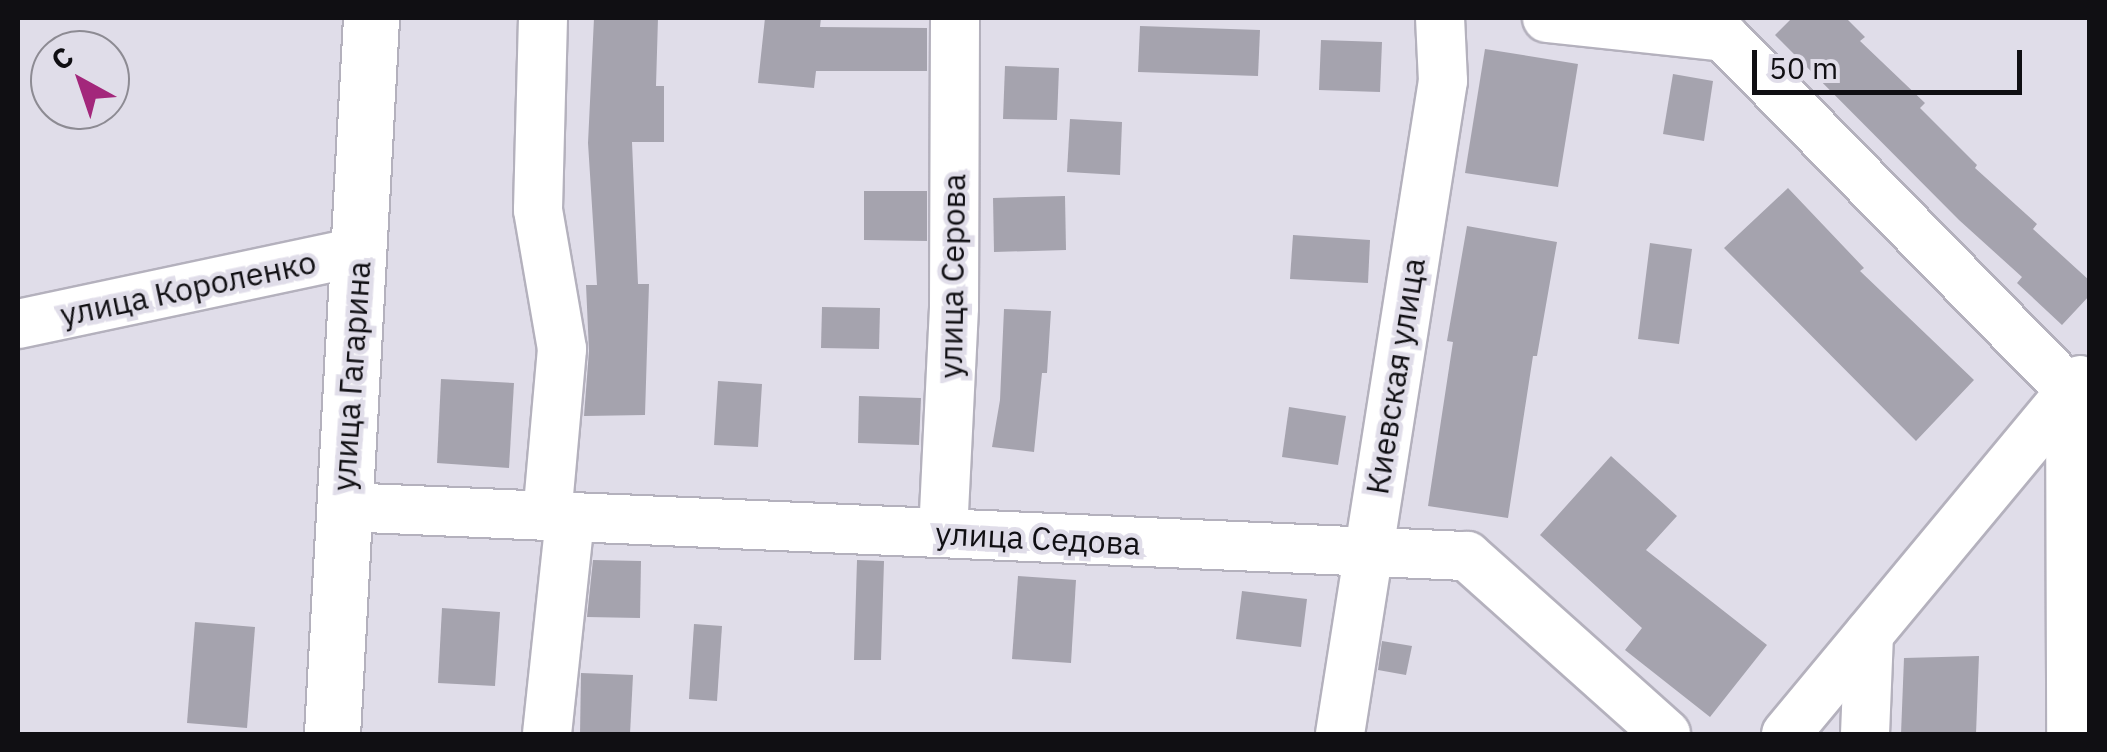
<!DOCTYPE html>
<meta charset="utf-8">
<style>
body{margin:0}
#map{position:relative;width:2107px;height:752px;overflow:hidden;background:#e0dde9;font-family:"IBM Plex Sans",sans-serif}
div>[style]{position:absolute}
.building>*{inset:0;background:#a5a3ae}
.roads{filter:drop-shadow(2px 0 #b4b1bd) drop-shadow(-2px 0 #b4b1bd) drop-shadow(0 2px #b4b1bd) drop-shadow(0 -2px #b4b1bd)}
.minor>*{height:48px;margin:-24px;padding:0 24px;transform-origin:24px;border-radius:24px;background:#fff}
.major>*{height:55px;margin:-27.5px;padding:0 27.5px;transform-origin:27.5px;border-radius:27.5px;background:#fff}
span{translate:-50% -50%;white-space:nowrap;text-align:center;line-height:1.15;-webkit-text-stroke:9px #e0dde9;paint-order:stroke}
.street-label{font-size:32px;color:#100f13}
.frame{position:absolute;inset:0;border:20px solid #100f13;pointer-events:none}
.north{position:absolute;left:30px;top:30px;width:100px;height:100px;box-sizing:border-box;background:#e0dde9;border:2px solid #8d8b93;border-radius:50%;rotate:320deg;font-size:28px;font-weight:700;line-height:40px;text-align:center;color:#100f13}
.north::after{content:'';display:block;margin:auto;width:35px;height:45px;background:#a3277b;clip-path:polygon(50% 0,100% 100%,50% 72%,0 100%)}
.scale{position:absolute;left:1752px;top:50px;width:270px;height:45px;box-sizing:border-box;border:5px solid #100f13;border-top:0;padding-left:12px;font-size:30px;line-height:35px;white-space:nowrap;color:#100f13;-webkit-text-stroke:8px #e0dde9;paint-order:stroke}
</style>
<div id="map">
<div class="building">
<div style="clip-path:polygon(594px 18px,658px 18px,656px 86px,664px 86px,664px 142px,632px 142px,638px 284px,649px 284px,645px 415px,584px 416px,589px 351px,586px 285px,597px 285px,588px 143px)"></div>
<div style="clip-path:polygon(765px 18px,821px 18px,820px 27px,927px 28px,927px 71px,816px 71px,814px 88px,758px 83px)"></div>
<div style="clip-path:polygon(1792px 18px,1846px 18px,1865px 37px,1860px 41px,1925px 103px,1920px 108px,1977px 165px,1975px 168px,2037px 224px,2033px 229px,2090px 281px,2090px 295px,2062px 325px,2017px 283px,2022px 277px,1959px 220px,1775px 35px)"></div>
<div style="clip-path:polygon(1140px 26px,1260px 30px,1258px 76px,1138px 72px)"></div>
<div style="clip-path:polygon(1321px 40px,1382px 42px,1380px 92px,1319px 90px)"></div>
<div style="clip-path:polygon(1485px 49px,1578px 64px,1558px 187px,1465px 173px)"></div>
<div style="clip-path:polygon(1005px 66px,1059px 68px,1057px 120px,1003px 119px)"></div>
<div style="clip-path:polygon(1673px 74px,1713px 81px,1704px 141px,1663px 134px)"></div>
<div style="clip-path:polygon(1070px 119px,1122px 122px,1120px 175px,1067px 172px)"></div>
<div style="clip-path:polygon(1788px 188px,1864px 268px,1860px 271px,1974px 380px,1916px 441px,1724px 248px)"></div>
<div style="clip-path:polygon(864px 191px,927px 191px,927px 241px,864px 240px)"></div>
<div style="clip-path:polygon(1065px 196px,1066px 250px,994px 252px,993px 198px)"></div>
<div style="clip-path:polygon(1467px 226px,1557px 242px,1537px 356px,1533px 356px,1508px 518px,1428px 506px,1453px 342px,1447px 341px)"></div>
<div style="clip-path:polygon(1293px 235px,1370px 240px,1368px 283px,1290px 279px)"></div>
<div style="clip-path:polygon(1650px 243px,1692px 249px,1679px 344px,1638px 339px)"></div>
<div style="clip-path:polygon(822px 307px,880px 308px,879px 349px,821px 348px)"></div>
<div style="clip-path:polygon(1004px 309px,1051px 311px,1047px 373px,1042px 373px,1034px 452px,992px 447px,1000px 400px)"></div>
<div style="clip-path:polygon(441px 379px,514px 383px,509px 468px,437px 463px)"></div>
<div style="clip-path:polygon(718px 381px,762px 384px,758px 447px,714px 445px)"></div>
<div style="clip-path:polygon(859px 396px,921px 398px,919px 445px,858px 443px)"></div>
<div style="clip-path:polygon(1289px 407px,1346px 416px,1338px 465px,1282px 457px)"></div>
<div style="clip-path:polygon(1611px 456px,1677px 516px,1646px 550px,1767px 645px,1710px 717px,1625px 650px,1642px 628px,1540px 535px)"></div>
<div style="clip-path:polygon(593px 560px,641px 561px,640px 618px,587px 617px)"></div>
<div style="clip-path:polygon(857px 560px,884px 561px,881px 660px,854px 660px)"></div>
<div style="clip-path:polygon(1018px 576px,1076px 580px,1071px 663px,1012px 659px)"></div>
<div style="clip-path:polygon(1242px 591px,1307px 599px,1301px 647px,1236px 639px)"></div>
<div style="clip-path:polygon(442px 608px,500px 612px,495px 686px,438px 683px)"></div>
<div style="clip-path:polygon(195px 622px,255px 627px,247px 728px,187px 723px)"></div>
<div style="clip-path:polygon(694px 624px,722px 626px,717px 701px,689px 699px)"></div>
<div style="clip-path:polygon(1382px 641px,1412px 646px,1406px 675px,1378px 670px)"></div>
<div style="clip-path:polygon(1979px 656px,1976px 734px,1901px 734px,1904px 658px)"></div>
<div style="clip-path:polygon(581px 673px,633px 675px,630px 734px,580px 734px)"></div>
</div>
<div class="roads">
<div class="minor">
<div style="left:543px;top:18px;width:192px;rotate:91.5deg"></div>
<div style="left:538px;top:210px;width:141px;rotate:80.2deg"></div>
<div style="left:562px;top:349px;width:168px;rotate:95.1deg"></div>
<div style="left:1547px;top:18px;width:178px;rotate:6.1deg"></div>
<div style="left:1724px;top:37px;width:494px;rotate:45.6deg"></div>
<div style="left:2070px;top:390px;width:344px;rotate:89.8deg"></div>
<div style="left:18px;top:324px;width:348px;rotate:-12deg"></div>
<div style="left:343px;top:507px;width:1125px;rotate:2.5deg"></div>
<div style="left:1467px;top:556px;width:267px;rotate:41.8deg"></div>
<div style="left:943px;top:533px;width:226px;rotate:-87.2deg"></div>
<div style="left:954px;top:307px;width:289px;rotate:-89.8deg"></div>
<div style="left:547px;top:734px;width:218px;rotate:-83.9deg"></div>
<div style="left:1340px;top:734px;width:661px;rotate:-81.04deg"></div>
<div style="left:1443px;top:81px;width:63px;rotate:-92.7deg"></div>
<div style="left:1786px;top:734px;width:460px;rotate:-50.3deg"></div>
<div style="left:1865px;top:734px;width:100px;rotate:-87.7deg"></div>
</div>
<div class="major">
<div style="left:332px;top:734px;width:717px;rotate:-86.88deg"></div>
</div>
</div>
<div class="street-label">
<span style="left:952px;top:276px;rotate:-89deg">улица Серова</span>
<span style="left:188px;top:288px;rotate:-12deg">улица Короленко</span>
<span style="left:351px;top:376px;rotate:-86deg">улица Гагарина</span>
<span style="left:1395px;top:376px;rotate:-81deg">Киевская улица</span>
<span style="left:1038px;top:538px;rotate:3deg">улица Седова</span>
</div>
<div class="frame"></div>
<div class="north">С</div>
<div class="scale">50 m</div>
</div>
